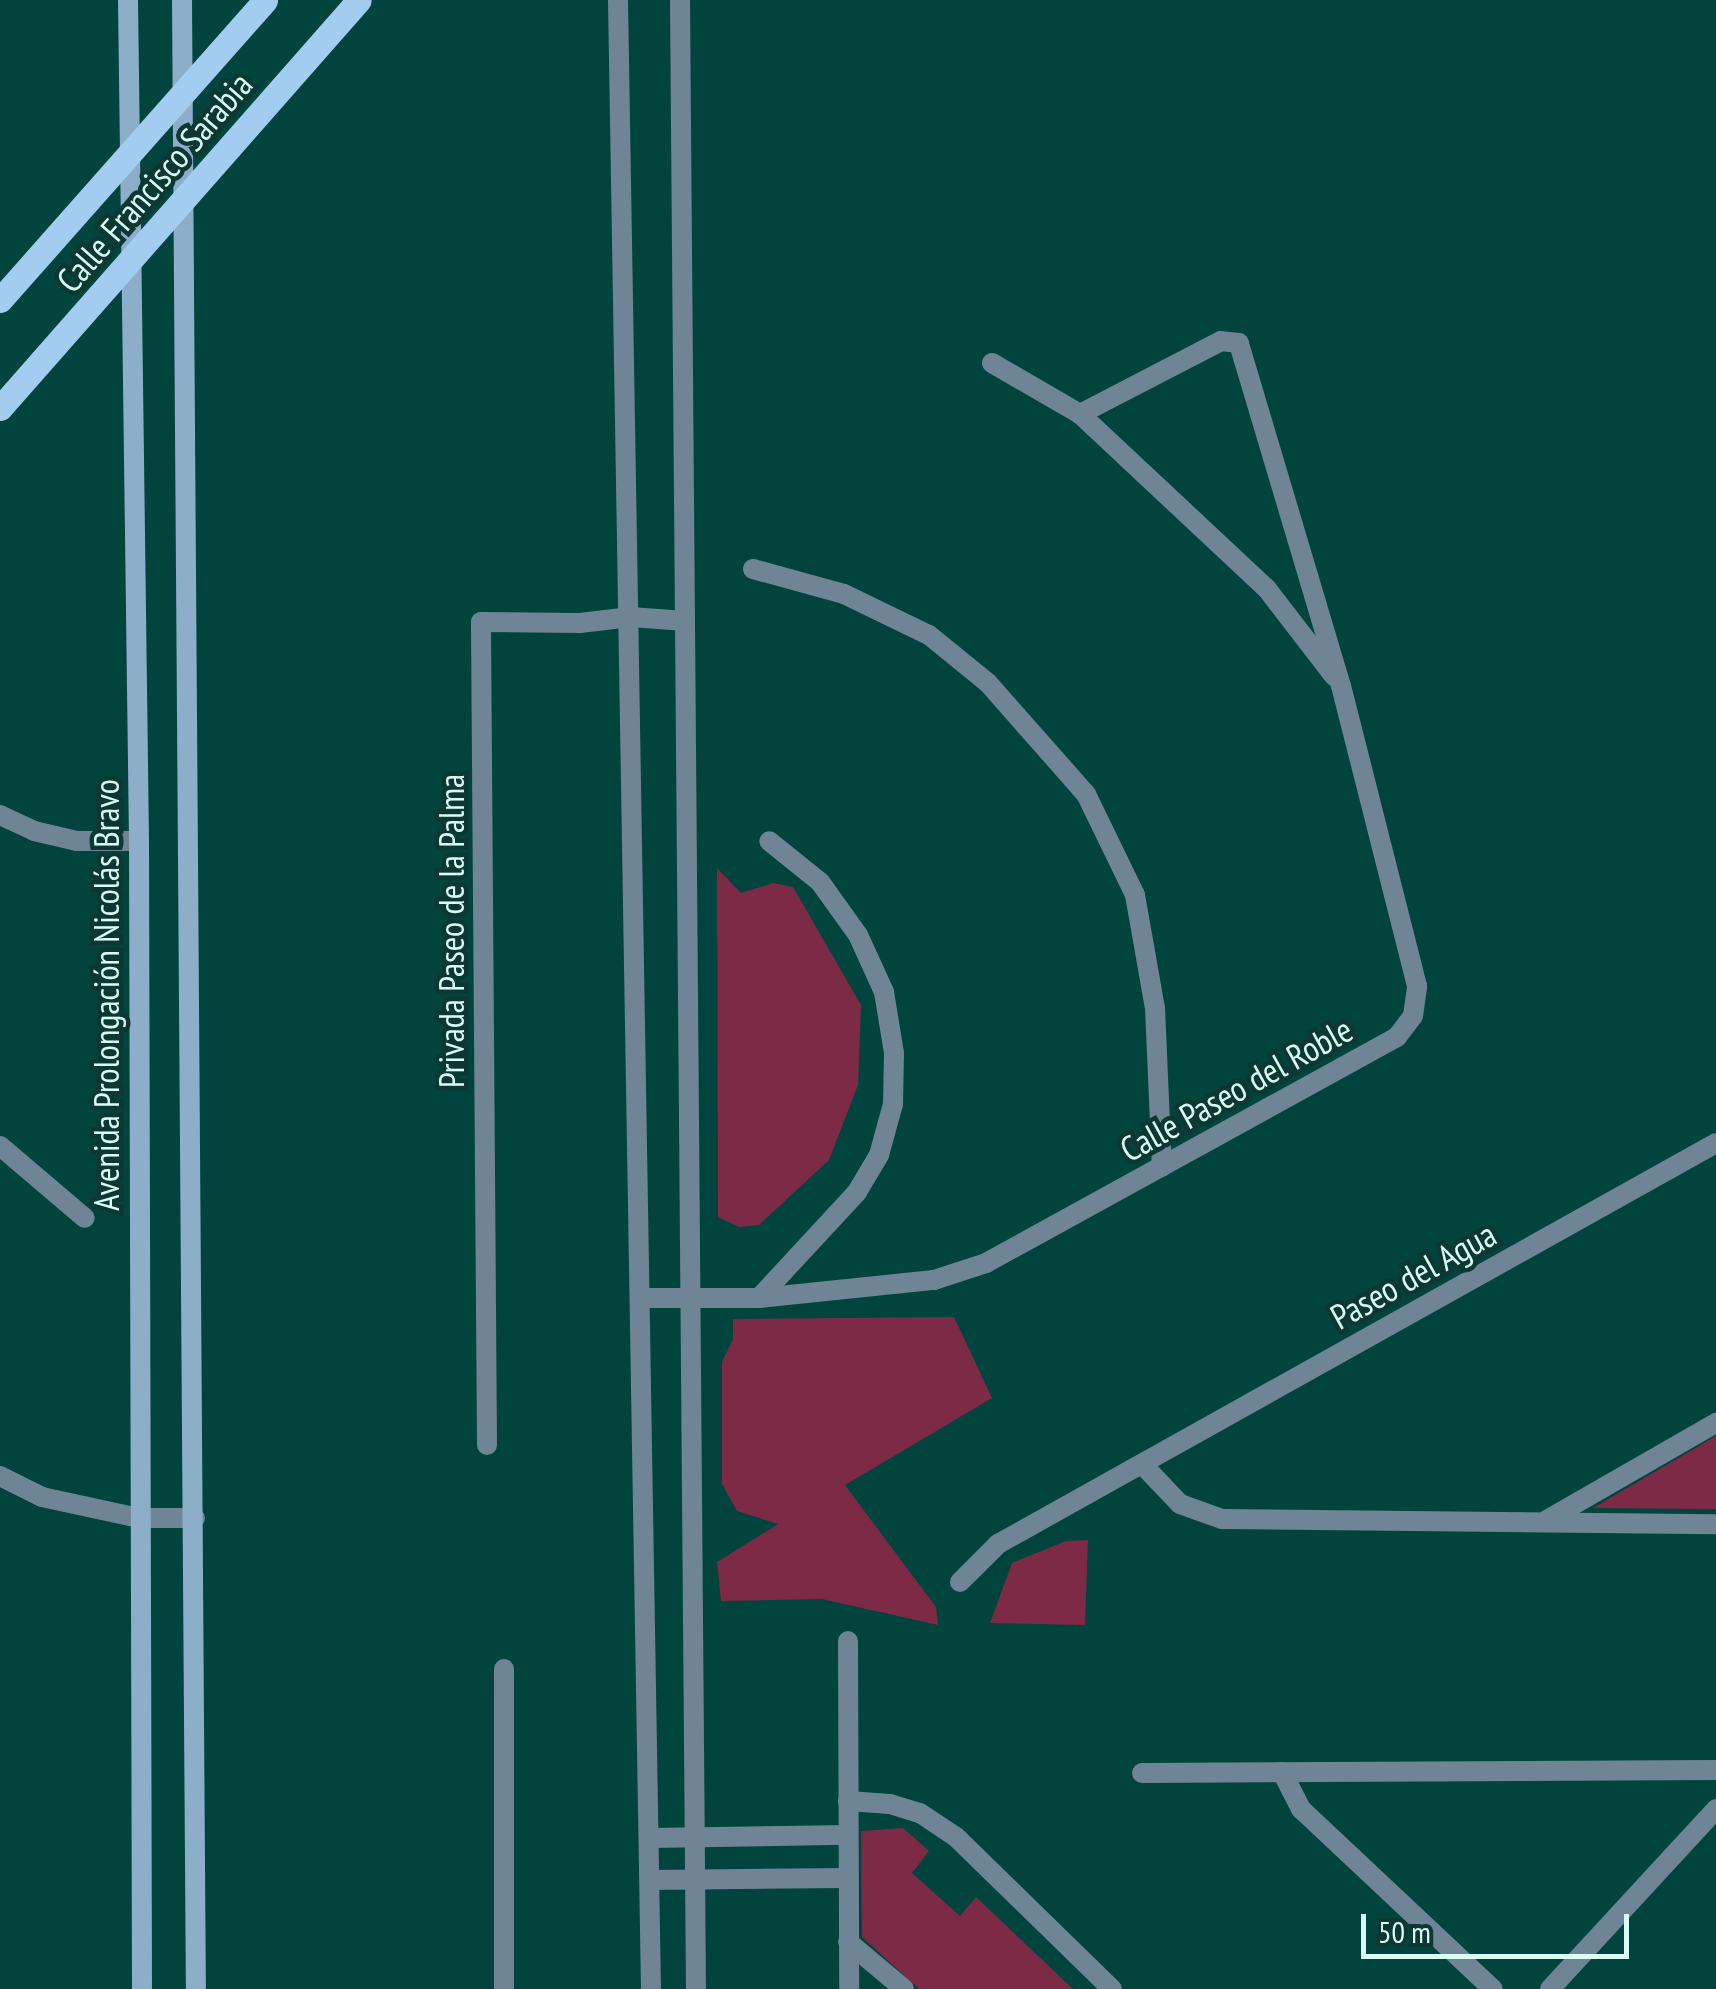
<!DOCTYPE html>
<meta charset="utf-8">
<style>
body{margin:0}
#map{position:relative;width:1716px;height:1989px;overflow:hidden;background:#00443d;font-family:"PT Sans Narrow",sans-serif}
div>[style]{position:absolute}
.green>*{inset:0;background:#7d2a46}
.street>*{height:20px;margin:-10px;padding:0 10px;transform-origin:10px;border-radius:10px;background:#6f8495}
.secondary>*{height:20px;margin:-10px;padding:0 10px;transform-origin:10px;border-radius:10px;background:#8daec8}
.primary>*{height:25px;margin:-12.5px;padding:0 12.5px;transform-origin:12.5px;border-radius:12.5px;background:#a3cdf0}
span{translate:-50% -50%;white-space:nowrap;text-align:center;line-height:1.15;-webkit-text-stroke:9px #0d3732;paint-order:stroke}
.street-label{font-size:35px;color:#d8fdf6}
.scale{position:absolute;left:1361px;top:1914px;width:268px;height:45px;box-sizing:border-box;border:5px solid #d8fdf6;border-top:0;padding-left:12px;font-size:30px;line-height:35px;white-space:nowrap;color:#d8fdf6;-webkit-text-stroke:8px #0d3732;paint-order:stroke}
</style>
<div id="map">
<div class="green">
<div style="clip-path:polygon(717px 868px,741px 893px,773px 883px,793px 887px,861px 1005px,858px 1085px,829px 1160px,759px 1225px,739px 1227px,718px 1217px)"></div>
<div style="clip-path:polygon(954px 1317px,992px 1398px,845px 1485px,936px 1607px,938px 1625px,822px 1599px,721px 1601px,717px 1562px,778px 1524px,737px 1511px,722px 1484px,722px 1362px,733px 1339px,733px 1319px)"></div>
<div style="clip-path:polygon(1716px 1436px,1716px 1509px,1593px 1508px)"></div>
<div style="clip-path:polygon(1088px 1540px,1085px 1625px,990px 1623px,1012px 1563px,1066px 1541px)"></div>
<div style="clip-path:polygon(903px 1828px,929px 1851px,912px 1873px,960px 1916px,976px 1897px,1073px 1989px,919px 1989px,862px 1937px,861px 1831px)"></div>
</div>
<div class="street">
<div style="left:618px;top:0;width:1989px;rotate:89.05deg"></div>
<div style="left:680px;top:0;width:1989px;rotate:89.54deg"></div>
<div style="left:992px;top:363px;width:102px;rotate:30.1deg"></div>
<div style="left:1080px;top:414px;width:256px;rotate:43.1deg"></div>
<div style="left:1267px;top:589px;width:110px;rotate:52.4deg"></div>
<div style="left:753px;top:569px;width:94px;rotate:15.4deg"></div>
<div style="left:844px;top:594px;width:94px;rotate:25.8deg"></div>
<div style="left:929px;top:635px;width:76px;rotate:39.1deg"></div>
<div style="left:988px;top:683px;width:148px;rotate:48.6deg"></div>
<div style="left:1086px;top:794px;width:112px;rotate:64.1deg"></div>
<div style="left:1135px;top:895px;width:115px;rotate:80deg"></div>
<div style="left:1155px;top:1008px;width:159px;rotate:87.5deg"></div>
<div style="left:0;top:815px;width:38px;rotate:25deg"></div>
<div style="left:34px;top:831px;width:44px;rotate:13.1deg"></div>
<div style="left:77px;top:841px;width:62px"></div>
<div style="left:0;top:1146px;width:111px;rotate:40.3deg"></div>
<div style="left:640px;top:1298px;width:119px"></div>
<div style="left:759px;top:1298px;width:144px;rotate:-47.2deg"></div>
<div style="left:857px;top:1192px;width:43px;rotate:-59.3deg"></div>
<div style="left:879px;top:1155px;width:53px;rotate:-74.6deg"></div>
<div style="left:893px;top:1104px;width:51px;rotate:-88.9deg"></div>
<div style="left:894px;top:1053px;width:62px;rotate:-99.3deg"></div>
<div style="left:884px;top:992px;width:63px;rotate:-114.5deg"></div>
<div style="left:858px;top:935px;width:65px;rotate:-125.6deg"></div>
<div style="left:820px;top:882px;width:65px;rotate:-141.2deg"></div>
<div style="left:759px;top:1298px;width:176px;rotate:-5.9deg"></div>
<div style="left:934px;top:1280px;width:55px;rotate:-18.1deg"></div>
<div style="left:986px;top:1263px;width:469px;rotate:-28.8deg"></div>
<div style="left:1397px;top:1037px;width:26px;rotate:-53deg"></div>
<div style="left:1413px;top:1016px;width:30px;rotate:-82deg"></div>
<div style="left:1417px;top:986px;width:309px;rotate:-104.2deg"></div>
<div style="left:1341px;top:686px;width:358px;rotate:-106.6deg"></div>
<div style="left:1239px;top:343px;width:18px;rotate:-174deg"></div>
<div style="left:1221px;top:341px;width:159px;rotate:152.6deg"></div>
<div style="left:487px;top:1445px;width:823px;rotate:-90.42deg"></div>
<div style="left:481px;top:622px;width:99px;rotate:0.6deg"></div>
<div style="left:580px;top:623px;width:51px;rotate:-6.7deg"></div>
<div style="left:631px;top:617px;width:54px;rotate:4.2deg"></div>
<div style="left:1142px;top:1464px;width:55px;rotate:46.5deg"></div>
<div style="left:1180px;top:1504px;width:45px;rotate:19.7deg"></div>
<div style="left:1222px;top:1519px;width:494px;rotate:0.6deg"></div>
<div style="left:0;top:1476px;width:47px;rotate:26.6deg"></div>
<div style="left:42px;top:1497px;width:99px;rotate:12.2deg"></div>
<div style="left:139px;top:1518px;width:56px"></div>
<div style="left:1547px;top:1520px;width:195px;rotate:-29.9deg"></div>
<div style="left:960px;top:1582px;width:54px;rotate:-45deg"></div>
<div style="left:998px;top:1544px;width:822px;rotate:-29.18deg"></div>
<div style="left:848px;top:1641px;width:348px;rotate:89.8deg"></div>
<div style="left:504px;top:1669px;width:320px;rotate:90deg"></div>
<div style="left:1282px;top:1772px;width:42px;rotate:62.8deg"></div>
<div style="left:1301px;top:1809px;width:263px;rotate:43.2deg"></div>
<div style="left:1142px;top:1773px;width:574px;rotate:-0.3deg"></div>
<div style="left:848px;top:1801px;width:42px;rotate:4.1deg"></div>
<div style="left:890px;top:1804px;width:31px;rotate:17deg"></div>
<div style="left:920px;top:1813px;width:43px;rotate:33.7deg"></div>
<div style="left:956px;top:1837px;width:218px;rotate:44.3deg"></div>
<div style="left:649px;top:1838px;width:199px;rotate:-0.9deg"></div>
<div style="left:650px;top:1880px;width:197px;rotate:-0.6deg"></div>
<div style="left:848px;top:1942px;width:73px;rotate:40deg"></div>
<div style="left:1550px;top:1989px;width:245px;rotate:-47.3deg"></div>
</div>
<div class="secondary">
<div style="left:128px;top:0;width:841px;rotate:89.25deg"></div>
<div style="left:139px;top:841px;width:1148px;rotate:89.85deg"></div>
<div style="left:182px;top:0;width:1989px;rotate:89.6deg"></div>
</div>
<div class="primary">
<div style="left:0;top:300px;width:400px;rotate:-48.5deg"></div>
<div style="left:0;top:408px;width:543px;rotate:-48.66deg"></div>
</div>
<div class="street-label">
<span style="left:154px;top:182px;rotate:-49deg">Calle Francisco Sarabia</span>
<span style="left:451px;top:931px;rotate:-90deg">Privada Paseo de la Palma</span>
<span style="left:106px;top:995px;rotate:-90deg">Avenida Prolongación Nicolás Bravo</span>
<span style="left:1236px;top:1089px;rotate:-29deg">Calle Paseo del Roble</span>
<span style="left:1413px;top:1275px;rotate:-29deg">Paseo del Agua</span>
</div>
<div class="scale">50 m</div>
</div>
